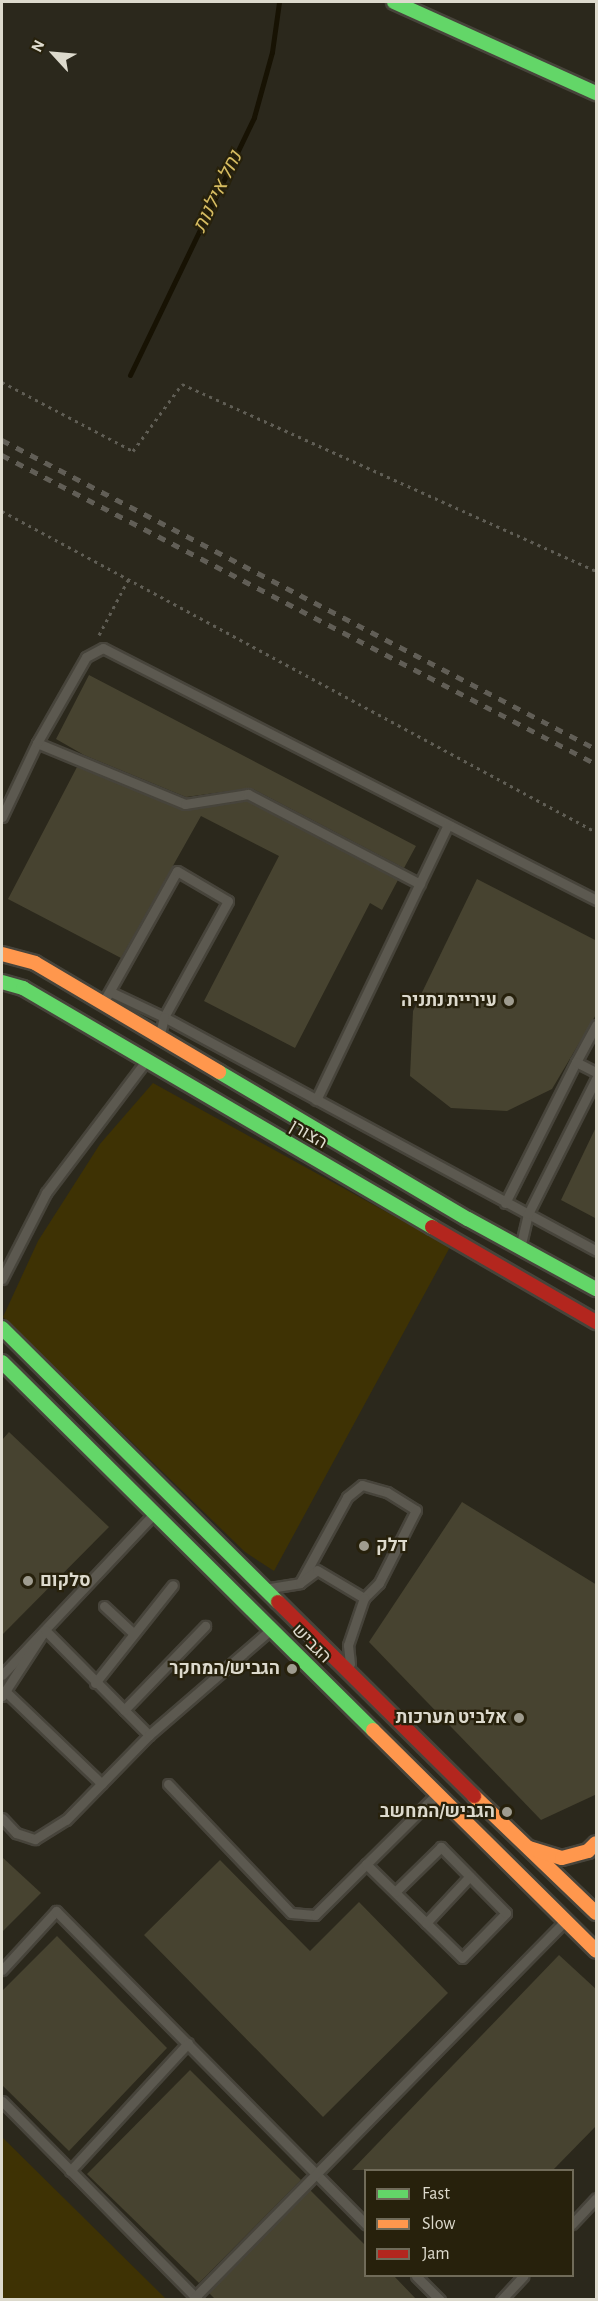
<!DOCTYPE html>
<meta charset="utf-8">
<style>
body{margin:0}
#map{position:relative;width:598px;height:2301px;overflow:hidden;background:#2b281c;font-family:"Alegreya Sans",Heebo,sans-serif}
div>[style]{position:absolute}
.green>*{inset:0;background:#3e3204}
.stream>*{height:5px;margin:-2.5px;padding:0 2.5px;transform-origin:2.5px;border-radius:2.5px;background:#171203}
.building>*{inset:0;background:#474330}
.path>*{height:3px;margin-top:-1.5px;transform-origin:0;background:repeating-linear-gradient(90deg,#605e55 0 3px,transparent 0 7.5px)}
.roads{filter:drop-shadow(2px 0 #47443b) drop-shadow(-2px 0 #47443b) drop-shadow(0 2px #47443b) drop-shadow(0 -2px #47443b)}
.lane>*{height:9px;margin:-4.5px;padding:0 4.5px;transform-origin:4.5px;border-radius:4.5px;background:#5c5950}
.fast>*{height:14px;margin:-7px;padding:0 7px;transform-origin:7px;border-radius:7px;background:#63d668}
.slow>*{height:14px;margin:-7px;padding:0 7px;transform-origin:7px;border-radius:7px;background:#ff974d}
.jam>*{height:14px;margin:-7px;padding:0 7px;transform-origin:7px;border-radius:7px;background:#b3261e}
.rail>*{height:4.5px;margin-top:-2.25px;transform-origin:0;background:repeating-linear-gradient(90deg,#615e56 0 8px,transparent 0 16px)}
.dots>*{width:16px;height:16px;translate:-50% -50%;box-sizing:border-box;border:3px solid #27210c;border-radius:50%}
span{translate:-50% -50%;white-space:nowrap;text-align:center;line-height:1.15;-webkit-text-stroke:4.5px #27210c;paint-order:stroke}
.poi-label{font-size:18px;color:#dddacd;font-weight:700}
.right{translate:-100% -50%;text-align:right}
.left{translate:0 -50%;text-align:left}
.street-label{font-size:18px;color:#dddacd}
.water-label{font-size:20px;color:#d6bc61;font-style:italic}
.frame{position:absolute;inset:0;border:3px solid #dddacd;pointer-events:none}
.legend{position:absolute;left:364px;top:2169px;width:210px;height:108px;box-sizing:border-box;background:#27210c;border:2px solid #706b59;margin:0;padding:8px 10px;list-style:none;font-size:18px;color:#dddacd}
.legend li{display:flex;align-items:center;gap:12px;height:30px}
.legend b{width:30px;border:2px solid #706b59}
.north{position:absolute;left:24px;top:24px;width:60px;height:60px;-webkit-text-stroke:4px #27210c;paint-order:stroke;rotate:296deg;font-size:16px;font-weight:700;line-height:24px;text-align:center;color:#dddacd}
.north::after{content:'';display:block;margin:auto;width:21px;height:27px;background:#dddacd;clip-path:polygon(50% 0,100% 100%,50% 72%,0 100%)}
</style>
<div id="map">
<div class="green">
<div style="clip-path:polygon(153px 1083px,450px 1247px,274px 1571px,245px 1552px,3px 1317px,38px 1241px,100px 1144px)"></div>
<div style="clip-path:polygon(2px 2137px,162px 2295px,166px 2299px,2px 2299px)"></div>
</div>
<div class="stream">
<div style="left:130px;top:375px;width:286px;rotate:-64.3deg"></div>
<div style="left:254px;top:117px;width:67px;rotate:-74.5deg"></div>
<div style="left:272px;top:52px;width:50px;rotate:-82deg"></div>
</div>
<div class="building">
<div style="clip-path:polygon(89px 675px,416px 846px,404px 868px,251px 788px,186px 797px,84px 755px,56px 739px)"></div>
<div style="clip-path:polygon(77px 767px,183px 810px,247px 801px,398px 880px,382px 910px,370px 903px,295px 1048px,204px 1001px,279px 856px,201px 816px,121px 958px,8px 899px)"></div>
<div style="clip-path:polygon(477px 879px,597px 941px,597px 1013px,552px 1089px,507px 1111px,451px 1108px,410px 1076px,413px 1011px)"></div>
<div style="clip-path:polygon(597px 1125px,597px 1219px,561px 1200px)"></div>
<div style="clip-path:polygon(9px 1432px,109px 1527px,2px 1635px,2px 1440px)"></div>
<div style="clip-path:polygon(462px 1502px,597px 1585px,597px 1794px,541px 1820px,369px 1642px)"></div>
<div style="clip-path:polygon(2px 1857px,41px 1893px,2px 1932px)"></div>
<div style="clip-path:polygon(220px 1860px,310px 1951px,359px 1902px,448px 1993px,323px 2117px,144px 1935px)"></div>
<div style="clip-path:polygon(57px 1936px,167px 2048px,69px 2151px,2px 2085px,2px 1991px)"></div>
<div style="clip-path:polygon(559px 1955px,597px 1990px,597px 2125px,553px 2170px,352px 2170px)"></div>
<div style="clip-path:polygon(190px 2070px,301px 2180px,199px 2283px,87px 2174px)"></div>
<div style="clip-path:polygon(310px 2190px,366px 2246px,366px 2276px,394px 2276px,417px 2300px,216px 2300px,209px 2293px)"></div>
</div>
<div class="path">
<div style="left:2px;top:382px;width:148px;rotate:27.8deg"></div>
<div style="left:133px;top:451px;width:83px;rotate:-53.8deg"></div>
<div style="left:182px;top:384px;width:454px;rotate:24.3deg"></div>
<div style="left:2px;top:511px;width:675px;rotate:28.39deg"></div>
<div style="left:99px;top:635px;width:62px;rotate:-62.2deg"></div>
</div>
<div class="roads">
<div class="lane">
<div style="left:37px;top:743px;width:160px;rotate:22.4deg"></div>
<div style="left:185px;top:804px;width:64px;rotate:-9deg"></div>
<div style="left:248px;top:794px;width:194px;rotate:27.6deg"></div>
<div style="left:2px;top:817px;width:82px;rotate:-64.7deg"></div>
<div style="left:37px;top:743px;width:99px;rotate:-60.3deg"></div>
<div style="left:86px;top:657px;width:19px;rotate:-28deg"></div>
<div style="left:103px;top:648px;width:554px;rotate:27.07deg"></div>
<div style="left:111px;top:992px;width:59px;rotate:25.3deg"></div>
<div style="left:164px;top:1017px;width:491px;rotate:28.4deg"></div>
<div style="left:104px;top:1001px;width:149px;rotate:-60.7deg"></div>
<div style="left:177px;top:871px;width:59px;rotate:30.5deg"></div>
<div style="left:228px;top:901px;width:132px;rotate:118.9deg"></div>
<div style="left:164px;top:1017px;width:17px;rotate:103deg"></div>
<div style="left:576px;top:1062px;width:42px;rotate:-61.6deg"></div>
<div style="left:316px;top:1100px;width:305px;rotate:-64.4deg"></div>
<div style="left:505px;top:1203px;width:158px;rotate:-63.3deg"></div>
<div style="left:576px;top:1062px;width:22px;rotate:27deg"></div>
<div style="left:521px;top:1244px;width:31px;rotate:-77deg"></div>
<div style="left:528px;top:1214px;width:151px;rotate:-63.3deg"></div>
<div style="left:2px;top:1279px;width:97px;rotate:-62.9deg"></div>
<div style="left:46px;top:1193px;width:164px;rotate:-52.9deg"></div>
<div style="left:300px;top:1583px;width:98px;rotate:-61.3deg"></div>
<div style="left:347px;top:1497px;width:19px;rotate:-39deg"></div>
<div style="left:362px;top:1485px;width:26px;rotate:16deg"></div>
<div style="left:387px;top:1492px;width:34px;rotate:32deg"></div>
<div style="left:416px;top:1510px;width:82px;rotate:116.9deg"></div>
<div style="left:379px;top:1583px;width:21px;rotate:135deg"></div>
<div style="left:270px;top:1588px;width:30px;rotate:-9deg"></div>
<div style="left:300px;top:1583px;width:21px;rotate:-37deg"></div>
<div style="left:317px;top:1570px;width:55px;rotate:30.8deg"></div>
<div style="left:364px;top:1598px;width:50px;rotate:108.8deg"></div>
<div style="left:348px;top:1645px;width:19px;rotate:84deg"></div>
<div style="left:104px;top:1606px;width:40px;rotate:43deg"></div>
<div style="left:2px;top:1675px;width:220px;rotate:-46.7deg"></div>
<div style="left:95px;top:1683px;width:125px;rotate:-51.5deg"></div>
<div style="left:5px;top:1691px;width:134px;rotate:43.8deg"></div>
<div style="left:2px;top:1696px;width:79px;rotate:-56.9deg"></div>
<div style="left:45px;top:1630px;width:148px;rotate:45.3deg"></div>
<div style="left:124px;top:1710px;width:117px;rotate:-46deg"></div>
<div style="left:168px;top:1784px;width:178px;rotate:46.4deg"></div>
<div style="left:291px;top:1913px;width:24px;rotate:5deg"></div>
<div style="left:315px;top:1915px;width:170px;rotate:-44.8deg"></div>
<div style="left:2px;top:1818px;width:21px;rotate:47deg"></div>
<div style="left:16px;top:1833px;width:20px;rotate:18deg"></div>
<div style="left:35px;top:1839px;width:36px;rotate:-32deg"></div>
<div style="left:66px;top:1820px;width:119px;rotate:-45.7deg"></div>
<div style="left:149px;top:1735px;width:159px;rotate:-40.9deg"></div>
<div style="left:366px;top:1864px;width:134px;rotate:44.4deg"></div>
<div style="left:462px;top:1958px;width:63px;rotate:-45.6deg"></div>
<div style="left:506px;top:1913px;width:93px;rotate:-134.6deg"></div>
<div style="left:441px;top:1847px;width:64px;rotate:135.6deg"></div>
<div style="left:426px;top:1923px;width:64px;rotate:-46.9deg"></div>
<div style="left:2px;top:1970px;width:80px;rotate:-47.5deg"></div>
<div style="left:56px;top:1911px;width:441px;rotate:45.3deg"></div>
<div style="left:2px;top:2101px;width:279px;rotate:45.4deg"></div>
<div style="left:70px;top:2171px;width:174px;rotate:-47.3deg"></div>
<div style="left:572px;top:2224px;width:35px;rotate:-47deg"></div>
<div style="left:416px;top:2276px;width:34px;rotate:45deg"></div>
<div style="left:195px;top:2297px;width:526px;rotate:-45.46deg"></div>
<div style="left:501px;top:2300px;width:33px;rotate:-47deg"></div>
</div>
<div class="fast">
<div style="left:394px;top:2px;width:222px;rotate:24.3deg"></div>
<div style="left:2px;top:982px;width:22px;rotate:16deg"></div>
<div style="left:23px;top:988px;width:474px;rotate:30.3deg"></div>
<div style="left:219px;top:1072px;width:289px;rotate:30.6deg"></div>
<div style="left:468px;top:1219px;width:146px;rotate:28.7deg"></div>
<div style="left:2px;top:1328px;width:389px;rotate:44.8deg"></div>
<div style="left:2px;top:1362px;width:523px;rotate:44.77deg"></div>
</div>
<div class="slow">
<div style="left:2px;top:954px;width:34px;rotate:15deg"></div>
<div style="left:35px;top:963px;width:214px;rotate:30.6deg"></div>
<div style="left:373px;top:1730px;width:314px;rotate:44.7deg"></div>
<div style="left:474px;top:1796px;width:169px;rotate:43.8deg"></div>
<div style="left:529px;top:1848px;width:34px;rotate:17deg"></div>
<div style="left:562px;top:1858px;width:27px;rotate:-15deg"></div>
<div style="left:588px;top:1851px;width:11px;rotate:-45deg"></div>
</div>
<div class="jam">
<div style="left:432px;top:1227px;width:190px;rotate:30.1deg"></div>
<div style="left:278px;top:1602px;width:276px;rotate:44.7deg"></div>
</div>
</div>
<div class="rail">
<div style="left:2px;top:440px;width:670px;rotate:27.48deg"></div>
<div style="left:2px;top:455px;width:670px;rotate:27.48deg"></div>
</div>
<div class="dots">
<div style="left:509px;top:1001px;background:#9f9c8f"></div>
<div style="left:364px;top:1546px;background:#9f9c8f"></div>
<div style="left:28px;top:1581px;background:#9f9c8f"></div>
<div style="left:292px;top:1669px;background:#9f9c8f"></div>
<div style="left:519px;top:1718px;background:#9f9c8f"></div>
<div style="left:507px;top:1812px;background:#9f9c8f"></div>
</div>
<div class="poi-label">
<span class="right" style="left:497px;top:1001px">עיריית נתניה</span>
<span class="left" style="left:376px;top:1546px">דלק</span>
<span class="left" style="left:40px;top:1581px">סלקום</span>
<span class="right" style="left:280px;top:1669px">הגביש/המחקר</span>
<span class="right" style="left:507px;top:1718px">אלביט מערכות</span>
<span class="right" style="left:495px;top:1812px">הגביש/המחשב</span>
</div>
<div class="street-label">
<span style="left:308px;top:1135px;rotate:30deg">הצורן</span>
<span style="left:311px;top:1644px;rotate:45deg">הגביש</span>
</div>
<div class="water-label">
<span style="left:218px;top:192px;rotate:-64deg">נחל אילנות</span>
</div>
<div class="frame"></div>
<ul class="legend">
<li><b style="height:8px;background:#63d668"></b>Fast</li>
<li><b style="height:8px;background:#ff974d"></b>Slow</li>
<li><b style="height:8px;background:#b3261e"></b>Jam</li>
</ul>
<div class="north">N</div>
</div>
